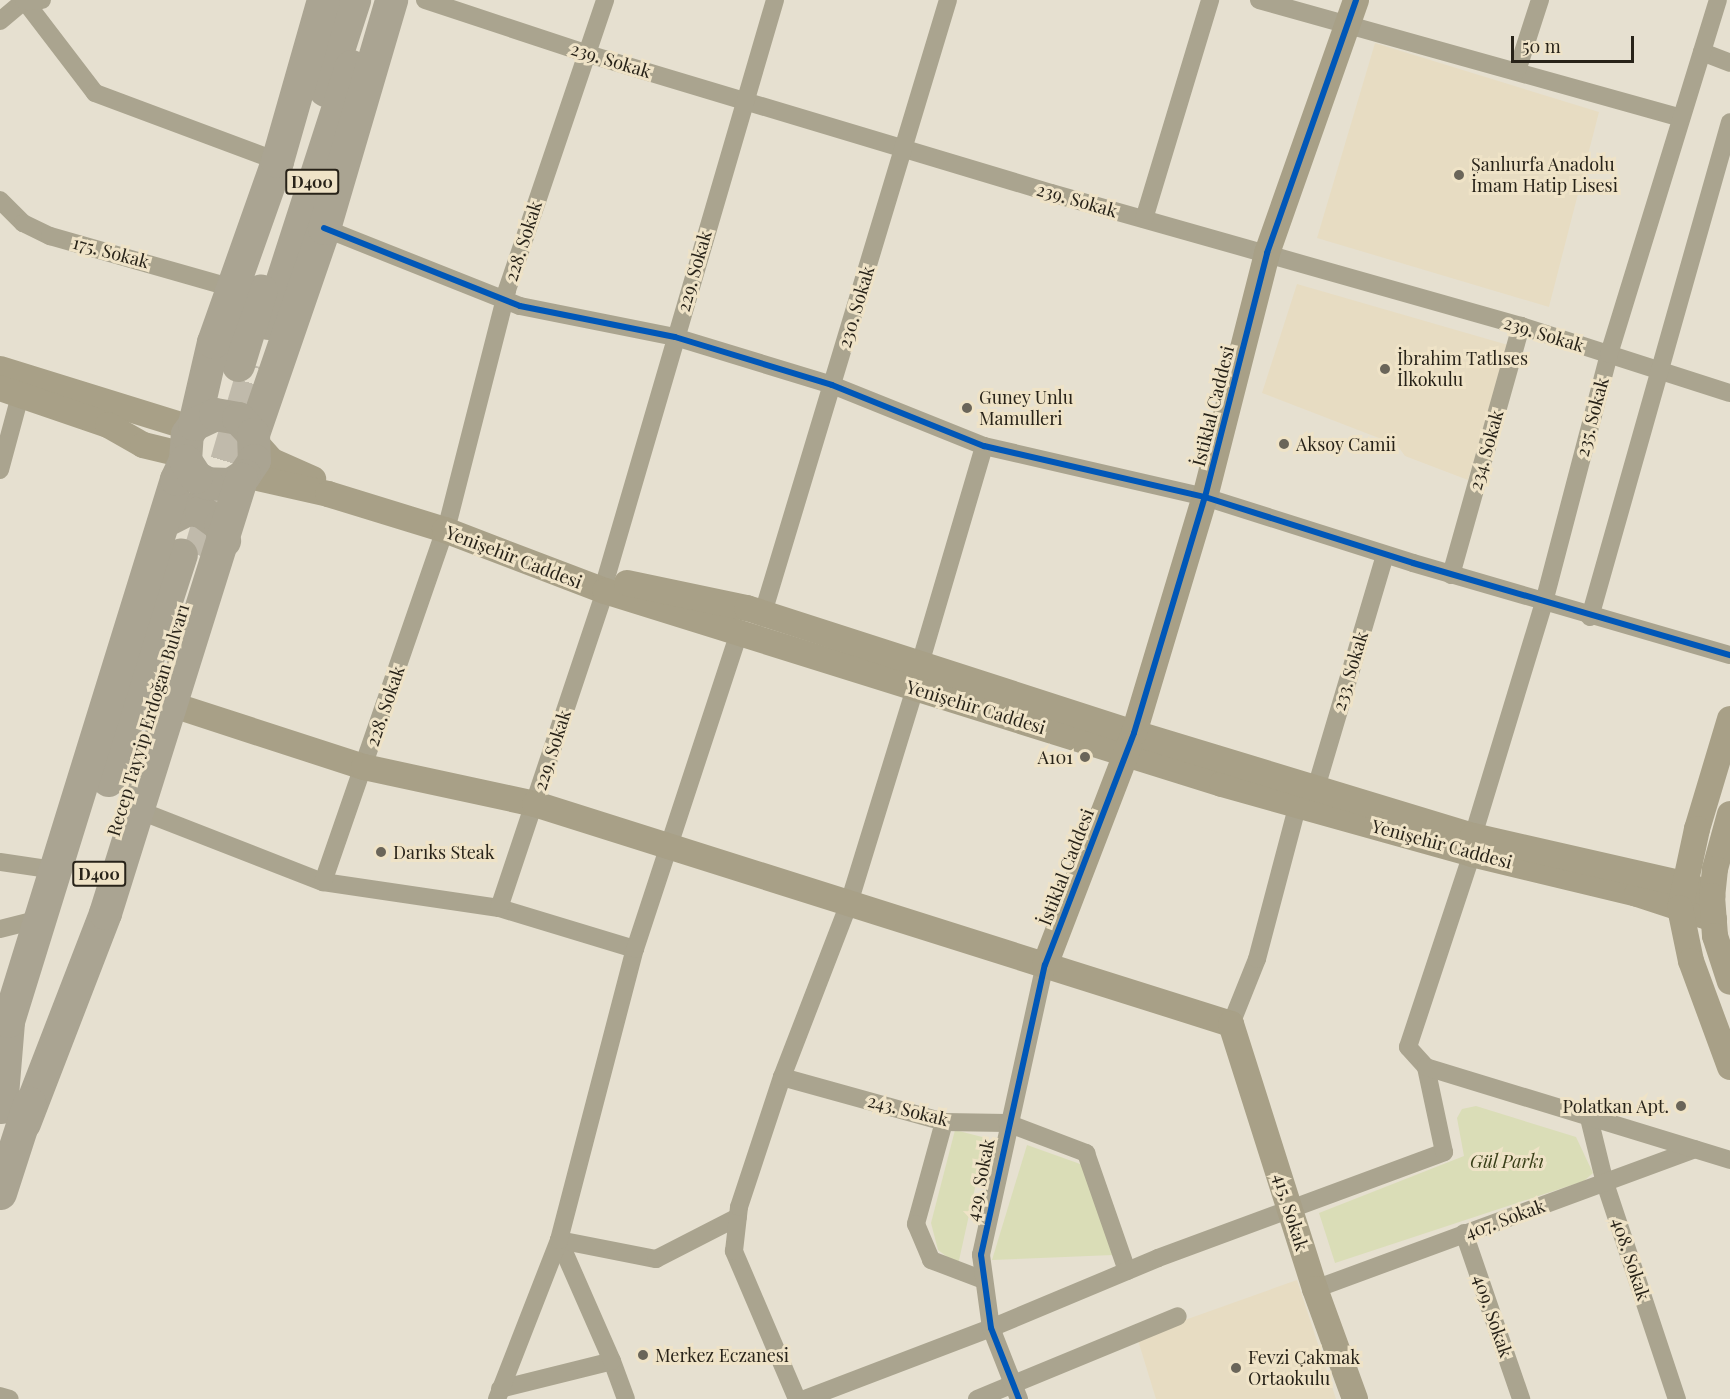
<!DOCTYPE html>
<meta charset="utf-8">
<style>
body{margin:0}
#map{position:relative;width:1730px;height:1399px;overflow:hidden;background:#e6e0d0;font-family:"Playfair Display",serif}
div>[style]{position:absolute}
.built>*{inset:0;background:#e7dcc2}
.green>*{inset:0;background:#daddb7}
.highway-tunnel>*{height:33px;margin-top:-16.5px;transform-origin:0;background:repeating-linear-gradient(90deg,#c0baab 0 33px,transparent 0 49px)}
.street>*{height:18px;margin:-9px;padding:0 9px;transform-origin:9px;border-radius:9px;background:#aaa48f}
.secondary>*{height:26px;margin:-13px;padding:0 13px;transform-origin:13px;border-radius:13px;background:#a8a087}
.highway>*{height:33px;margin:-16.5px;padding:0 16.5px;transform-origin:16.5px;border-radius:16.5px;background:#aaa492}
.cycleway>*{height:6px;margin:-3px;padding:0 3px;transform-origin:3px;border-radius:3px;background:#0057b8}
.dots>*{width:16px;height:16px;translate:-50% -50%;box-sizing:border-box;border:3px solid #efe3c7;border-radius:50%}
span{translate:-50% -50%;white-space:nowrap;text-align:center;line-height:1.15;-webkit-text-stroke:6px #efe3c7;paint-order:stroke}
.shield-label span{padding:2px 4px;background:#efe3c7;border:2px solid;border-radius:4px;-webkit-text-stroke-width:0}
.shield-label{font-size:16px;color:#282319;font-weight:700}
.street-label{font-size:18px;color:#282319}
.poi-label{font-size:18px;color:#282319}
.left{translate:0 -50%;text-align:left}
.right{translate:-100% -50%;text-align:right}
.park-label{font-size:18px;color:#393f18;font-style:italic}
.scale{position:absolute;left:1511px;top:36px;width:123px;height:27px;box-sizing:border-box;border:3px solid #282319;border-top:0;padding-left:8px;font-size:18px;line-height:21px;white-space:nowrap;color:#282319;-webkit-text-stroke:4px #efe3c7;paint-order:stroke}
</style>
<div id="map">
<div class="built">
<div style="clip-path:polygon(1375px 43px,1599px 112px,1549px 307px,1317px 238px)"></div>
<div style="clip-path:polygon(1297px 284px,1508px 345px,1468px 480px,1405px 456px,1397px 445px,1262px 393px)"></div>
<div style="clip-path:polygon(1297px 1280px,1336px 1399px,1156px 1399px,1137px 1337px)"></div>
</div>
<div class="green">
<div style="clip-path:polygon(1476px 1106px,1576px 1137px,1593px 1173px,1584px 1181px,1335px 1263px,1319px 1213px,1464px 1156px,1457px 1118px,1462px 1109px)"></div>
<div style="clip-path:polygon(955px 1130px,986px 1138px,958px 1265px,938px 1250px,931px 1223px)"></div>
<div style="clip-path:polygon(1027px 1145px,1083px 1165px,1113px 1255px,992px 1260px)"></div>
</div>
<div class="highway-tunnel">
<div style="left:199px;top:555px;width:198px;rotate:-73.6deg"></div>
</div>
<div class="street">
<div style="left:24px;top:0;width:117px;rotate:52.6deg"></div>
<div style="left:95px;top:93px;width:194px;rotate:20.5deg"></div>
<div style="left:425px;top:0;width:172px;rotate:18.3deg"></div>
<div style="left:588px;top:54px;width:483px;rotate:16.7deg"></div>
<div style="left:1051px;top:193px;width:488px;rotate:15.8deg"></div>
<div style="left:1521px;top:326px;width:219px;rotate:17.8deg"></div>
<div style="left:1259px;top:0;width:436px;rotate:15.6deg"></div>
<div style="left:0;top:21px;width:31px;rotate:-40deg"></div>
<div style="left:24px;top:1px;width:18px;rotate:-3deg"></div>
<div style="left:1702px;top:52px;width:30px;rotate:21deg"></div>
<div style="left:1517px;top:71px;width:75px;rotate:-72.1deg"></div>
<div style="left:0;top:200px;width:33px;rotate:45deg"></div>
<div style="left:23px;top:223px;width:30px;rotate:26deg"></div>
<div style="left:50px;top:236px;width:189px;rotate:15.9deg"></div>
<div style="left:1144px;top:219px;width:229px;rotate:-73.2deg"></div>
<div style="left:324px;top:228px;width:211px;rotate:21.7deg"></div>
<div style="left:520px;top:306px;width:158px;rotate:11.3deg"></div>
<div style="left:675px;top:337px;width:164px;rotate:17deg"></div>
<div style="left:832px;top:385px;width:164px;rotate:21.9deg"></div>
<div style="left:984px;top:446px;width:227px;rotate:13deg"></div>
<div style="left:1205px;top:497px;width:218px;rotate:17.6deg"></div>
<div style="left:1413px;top:563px;width:330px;rotate:16.2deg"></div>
<div style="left:0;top:470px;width:77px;rotate:-74.9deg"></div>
<div style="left:448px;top:522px;width:239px;rotate:-75.7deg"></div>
<div style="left:507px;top:290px;width:306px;rotate:-71.3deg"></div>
<div style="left:1451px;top:575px;width:259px;rotate:-74.3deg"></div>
<div style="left:606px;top:578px;width:602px;rotate:-73.7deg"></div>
<div style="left:763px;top:613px;width:640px;rotate:-73.21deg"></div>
<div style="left:1590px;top:617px;width:514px;rotate:-74.21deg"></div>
<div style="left:920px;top:664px;width:227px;rotate:-73.6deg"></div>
<div style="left:1316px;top:788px;width:243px;rotate:-73.5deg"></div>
<div style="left:138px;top:810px;width:199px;rotate:21.3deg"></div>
<div style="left:323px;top:882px;width:178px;rotate:8.4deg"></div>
<div style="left:499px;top:908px;width:142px;rotate:16.8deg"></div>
<div style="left:1473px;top:836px;width:245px;rotate:-73.1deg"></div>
<div style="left:1544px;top:602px;width:256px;rotate:-75.3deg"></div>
<div style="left:1609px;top:354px;width:370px;rotate:-72.9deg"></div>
<div style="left:0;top:862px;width:56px;rotate:8.3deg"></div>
<div style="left:323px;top:882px;width:373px;rotate:-70.9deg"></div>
<div style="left:499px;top:908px;width:334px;rotate:-71.5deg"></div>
<div style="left:0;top:929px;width:41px;rotate:-14deg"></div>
<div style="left:1231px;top:1024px;width:70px;rotate:-68.2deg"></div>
<div style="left:1257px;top:959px;width:160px;rotate:-75.2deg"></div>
<div style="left:1426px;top:1067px;width:27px;rotate:-132deg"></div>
<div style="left:1408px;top:1047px;width:203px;rotate:-71.7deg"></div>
<div style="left:782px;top:1077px;width:168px;rotate:15.5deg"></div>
<div style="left:944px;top:1122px;width:63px;rotate:0.9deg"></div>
<div style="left:1007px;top:1123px;width:85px;rotate:20.8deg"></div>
<div style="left:1086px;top:1153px;width:125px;rotate:70.8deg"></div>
<div style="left:1589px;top:1118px;width:67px;rotate:76.2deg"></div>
<div style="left:1605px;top:1183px;width:228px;rotate:71.6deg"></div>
<div style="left:944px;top:1122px;width:106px;rotate:105.4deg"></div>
<div style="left:916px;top:1224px;width:39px;rotate:67deg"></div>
<div style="left:931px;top:1260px;width:53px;rotate:20.8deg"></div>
<div style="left:1464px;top:1233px;width:176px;rotate:71deg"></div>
<div style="left:1315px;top:1289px;width:405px;rotate:-20.2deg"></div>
<div style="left:612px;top:1361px;width:40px;rotate:69.8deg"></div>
<div style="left:500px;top:1389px;width:115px;rotate:-14deg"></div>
<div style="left:612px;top:1361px;width:132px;rotate:-113.7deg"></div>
<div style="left:559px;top:1240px;width:99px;rotate:11.1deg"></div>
<div style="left:656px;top:1259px;width:92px;rotate:-27.1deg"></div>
<div style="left:0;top:1396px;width:10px;rotate:17deg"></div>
<div style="left:497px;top:1399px;width:171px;rotate:-68.7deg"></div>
<div style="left:559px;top:1240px;width:301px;rotate:-75.4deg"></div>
<div style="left:635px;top:949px;width:333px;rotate:-71.8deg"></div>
<div style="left:797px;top:1399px;width:161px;rotate:-113.1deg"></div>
<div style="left:734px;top:1251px;width:44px;rotate:-83.5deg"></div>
<div style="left:739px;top:1207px;width:137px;rotate:-71.7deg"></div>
<div style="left:782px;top:1077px;width:186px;rotate:-68.9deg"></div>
<div style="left:849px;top:903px;width:225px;rotate:-72.9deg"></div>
<div style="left:805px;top:1399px;width:199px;rotate:-20.9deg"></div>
<div style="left:991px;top:1328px;width:181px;rotate:-22.7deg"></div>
<div style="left:1158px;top:1258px;width:305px;rotate:-20.3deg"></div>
<div style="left:1444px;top:1152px;width:87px;rotate:-102deg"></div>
<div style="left:1426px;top:1067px;width:318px;rotate:17deg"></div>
<div style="left:977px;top:1399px;width:217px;rotate:-22.4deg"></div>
<div style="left:1019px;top:1399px;width:76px;rotate:-111.5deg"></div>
<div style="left:991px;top:1328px;width:74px;rotate:-97.8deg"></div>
<div style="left:981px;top:1255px;width:297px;rotate:-77.6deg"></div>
</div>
<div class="secondary">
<div style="left:0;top:369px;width:200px;rotate:17.2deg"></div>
<div style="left:0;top:388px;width:114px;rotate:18.9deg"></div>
<div style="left:108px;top:425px;width:40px;rotate:29.7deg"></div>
<div style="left:143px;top:445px;width:42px;rotate:13.7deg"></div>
<div style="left:255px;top:442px;width:25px;rotate:48deg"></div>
<div style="left:272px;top:461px;width:45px;rotate:23.7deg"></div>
<div style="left:244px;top:475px;width:86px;rotate:12.7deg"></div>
<div style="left:328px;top:494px;width:122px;rotate:17.1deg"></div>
<div style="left:445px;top:530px;width:171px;rotate:20.9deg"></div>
<div style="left:605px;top:591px;width:646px;rotate:17.37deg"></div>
<div style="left:1222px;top:784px;width:260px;rotate:15.6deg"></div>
<div style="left:1472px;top:854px;width:170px;rotate:13.6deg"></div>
<div style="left:1637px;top:894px;width:81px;rotate:18deg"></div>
<div style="left:627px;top:583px;width:123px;rotate:11.8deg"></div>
<div style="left:747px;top:608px;width:407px;rotate:17.9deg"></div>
<div style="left:1134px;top:733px;width:354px;rotate:16.9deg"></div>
<div style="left:1473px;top:836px;width:217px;rotate:12.8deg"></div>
<div style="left:1685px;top:884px;width:30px;rotate:24deg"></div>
<div style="left:173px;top:705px;width:201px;rotate:18deg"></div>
<div style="left:364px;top:767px;width:175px;rotate:12.2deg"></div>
<div style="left:535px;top:804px;width:730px;rotate:17.54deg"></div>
<div style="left:1231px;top:1024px;width:278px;rotate:72.4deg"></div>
<div style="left:1315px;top:1289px;width:117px;rotate:70deg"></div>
<div style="left:1730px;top:719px;width:115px;rotate:106.7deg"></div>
<div style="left:1697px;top:829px;width:81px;rotate:102.1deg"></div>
<div style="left:1680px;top:908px;width:54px;rotate:78.3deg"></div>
<div style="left:1691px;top:961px;width:113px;rotate:69.8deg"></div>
<div style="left:1730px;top:814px;width:57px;rotate:105.3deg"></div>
<div style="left:1715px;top:869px;width:27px;rotate:96deg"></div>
<div style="left:1712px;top:896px;width:40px;rotate:85.7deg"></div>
<div style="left:1715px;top:936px;width:48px;rotate:71.9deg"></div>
<div style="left:1045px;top:965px;width:248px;rotate:-69deg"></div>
<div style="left:1134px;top:733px;width:246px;rotate:-73.3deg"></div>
<div style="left:1205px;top:497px;width:252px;rotate:-75.7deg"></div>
<div style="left:1267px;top:253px;width:268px;rotate:-70.6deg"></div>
</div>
<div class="highway">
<div style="left:325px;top:90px;width:95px;rotate:-72.1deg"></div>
<div style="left:268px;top:323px;width:270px;rotate:-72.1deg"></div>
<div style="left:238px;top:365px;width:78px;rotate:-73deg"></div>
<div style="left:194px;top:424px;width:84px;rotate:-77deg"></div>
<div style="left:213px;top:342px;width:192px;rotate:-70.5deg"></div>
<div style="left:277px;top:161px;width:167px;rotate:-74.1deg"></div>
<div style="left:253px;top:434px;width:218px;rotate:-71deg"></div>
<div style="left:324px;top:228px;width:238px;rotate:-73.6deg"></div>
<div style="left:164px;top:521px;width:27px;rotate:-27deg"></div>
<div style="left:188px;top:509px;width:13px;rotate:9deg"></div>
<div style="left:201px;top:511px;width:24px;rotate:36deg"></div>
<div style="left:220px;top:525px;width:16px;rotate:75deg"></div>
<div style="left:108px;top:780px;width:237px;rotate:-72.1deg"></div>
<div style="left:1px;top:1107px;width:86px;rotate:-85.3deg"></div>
<div style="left:8px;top:1021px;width:567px;rotate:-72.78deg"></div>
<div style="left:176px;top:479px;width:21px;rotate:-65deg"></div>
<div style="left:185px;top:460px;width:26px;rotate:-86deg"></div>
<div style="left:187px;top:434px;width:12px;rotate:-55deg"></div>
<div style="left:194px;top:424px;width:23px;rotate:-25deg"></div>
<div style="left:215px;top:414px;width:23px;rotate:10deg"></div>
<div style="left:238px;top:418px;width:22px;rotate:47deg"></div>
<div style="left:253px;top:434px;width:26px;rotate:88deg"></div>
<div style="left:254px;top:460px;width:18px;rotate:124deg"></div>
<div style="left:244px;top:475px;width:17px;rotate:147deg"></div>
<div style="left:230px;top:484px;width:23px;rotate:-178deg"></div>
<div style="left:207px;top:483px;width:13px;rotate:-151deg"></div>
<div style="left:196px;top:477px;width:20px;rotate:-123deg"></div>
<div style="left:24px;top:1123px;width:225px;rotate:-68.9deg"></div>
<div style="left:105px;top:913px;width:455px;rotate:-72.6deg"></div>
<div style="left:0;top:1193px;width:95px;rotate:-72.1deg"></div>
</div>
<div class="cycleway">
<div style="left:324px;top:228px;width:211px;rotate:21.7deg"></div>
<div style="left:520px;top:306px;width:158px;rotate:11.3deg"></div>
<div style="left:675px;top:337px;width:164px;rotate:17deg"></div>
<div style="left:832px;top:385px;width:164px;rotate:21.9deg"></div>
<div style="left:984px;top:446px;width:227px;rotate:13deg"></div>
<div style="left:1205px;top:497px;width:218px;rotate:17.6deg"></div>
<div style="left:1413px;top:563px;width:330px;rotate:16.2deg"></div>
<div style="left:1019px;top:1399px;width:76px;rotate:-111.5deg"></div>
<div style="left:991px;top:1328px;width:74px;rotate:-97.8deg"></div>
<div style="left:981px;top:1255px;width:297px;rotate:-77.6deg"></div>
<div style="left:1045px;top:965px;width:248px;rotate:-69deg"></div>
<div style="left:1134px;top:733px;width:246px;rotate:-73.3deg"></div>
<div style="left:1205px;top:497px;width:252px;rotate:-75.7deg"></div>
<div style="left:1267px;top:253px;width:268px;rotate:-70.6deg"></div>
</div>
<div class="dots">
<div style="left:1459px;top:175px;background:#6a6559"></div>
<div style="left:1385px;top:369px;background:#6a6559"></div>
<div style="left:967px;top:408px;background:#6a6559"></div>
<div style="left:1284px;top:444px;background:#6a6559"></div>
<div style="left:1085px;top:757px;background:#6a6559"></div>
<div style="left:381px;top:852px;background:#6a6559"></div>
<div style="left:1681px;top:1106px;background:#6a6559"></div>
<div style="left:643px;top:1355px;background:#6a6559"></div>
<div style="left:1236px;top:1368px;background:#6a6559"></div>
</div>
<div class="shield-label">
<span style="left:312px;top:182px">D400</span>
<span style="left:99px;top:874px">D400</span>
</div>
<div class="street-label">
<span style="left:611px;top:60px;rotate:17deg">239. Sokak</span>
<span style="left:1077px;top:200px;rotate:16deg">239. Sokak</span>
<span style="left:523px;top:241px;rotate:-72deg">228. Sokak</span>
<span style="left:111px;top:252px;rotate:15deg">175. Sokak</span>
<span style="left:694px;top:271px;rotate:-74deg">229. Sokak</span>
<span style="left:856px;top:307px;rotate:-73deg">230. Sokak</span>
<span style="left:1544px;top:334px;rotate:17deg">239. Sokak</span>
<span style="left:1213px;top:406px;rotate:-76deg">İstiklal Caddesi</span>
<span style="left:1592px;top:417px;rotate:-75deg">235. Sokak</span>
<span style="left:1486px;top:450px;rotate:-74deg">234. Sokak</span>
<span style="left:514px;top:557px;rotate:21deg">Yenişehir Caddesi</span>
<span style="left:1350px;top:671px;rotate:-73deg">233. Sokak</span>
<span style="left:385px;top:706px;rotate:-71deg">228. Sokak</span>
<span style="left:976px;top:707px;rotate:17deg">Yenişehir Caddesi</span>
<span style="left:148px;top:720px;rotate:-73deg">Recep Tayyip Erdoğan Bulvarı</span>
<span style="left:552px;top:750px;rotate:-72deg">229. Sokak</span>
<span style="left:1442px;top:844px;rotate:15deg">Yenişehir Caddesi</span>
<span style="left:1066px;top:867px;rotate:-69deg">İstiklal Caddesi</span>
<span style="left:908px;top:1110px;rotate:14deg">243. Sokak</span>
<span style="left:980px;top:1180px;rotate:-79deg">429. Sokak</span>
<span style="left:1291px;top:1212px;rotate:73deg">415. Sokak</span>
<span style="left:1505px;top:1219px;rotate:-20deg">407. Sokak</span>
<span style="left:1631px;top:1259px;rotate:72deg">408. Sokak</span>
<span style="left:1493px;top:1316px;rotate:71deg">409. Sokak</span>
</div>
<div class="poi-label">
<span class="left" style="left:1471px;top:175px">Şanlıurfa Anadolu<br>İmam Hatip Lisesi</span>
<span class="left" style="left:1397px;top:369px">İbrahim Tatlıses<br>İlkokulu</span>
<span class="left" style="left:979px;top:408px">Guney Unlu<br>Mamulleri</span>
<span class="left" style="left:1296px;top:444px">Aksoy Camii</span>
<span class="right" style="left:1073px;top:757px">A101</span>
<span class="left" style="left:393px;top:852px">Darıks Steak</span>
<span class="right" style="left:1669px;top:1106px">Polatkan Apt.</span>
<span class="left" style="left:655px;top:1355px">Merkez Eczanesi</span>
<span class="left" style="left:1248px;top:1368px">Fevzi Çakmak<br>Ortaokulu</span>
</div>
<div class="park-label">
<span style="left:1507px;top:1161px">Gül Parkı</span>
</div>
<div class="scale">50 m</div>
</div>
